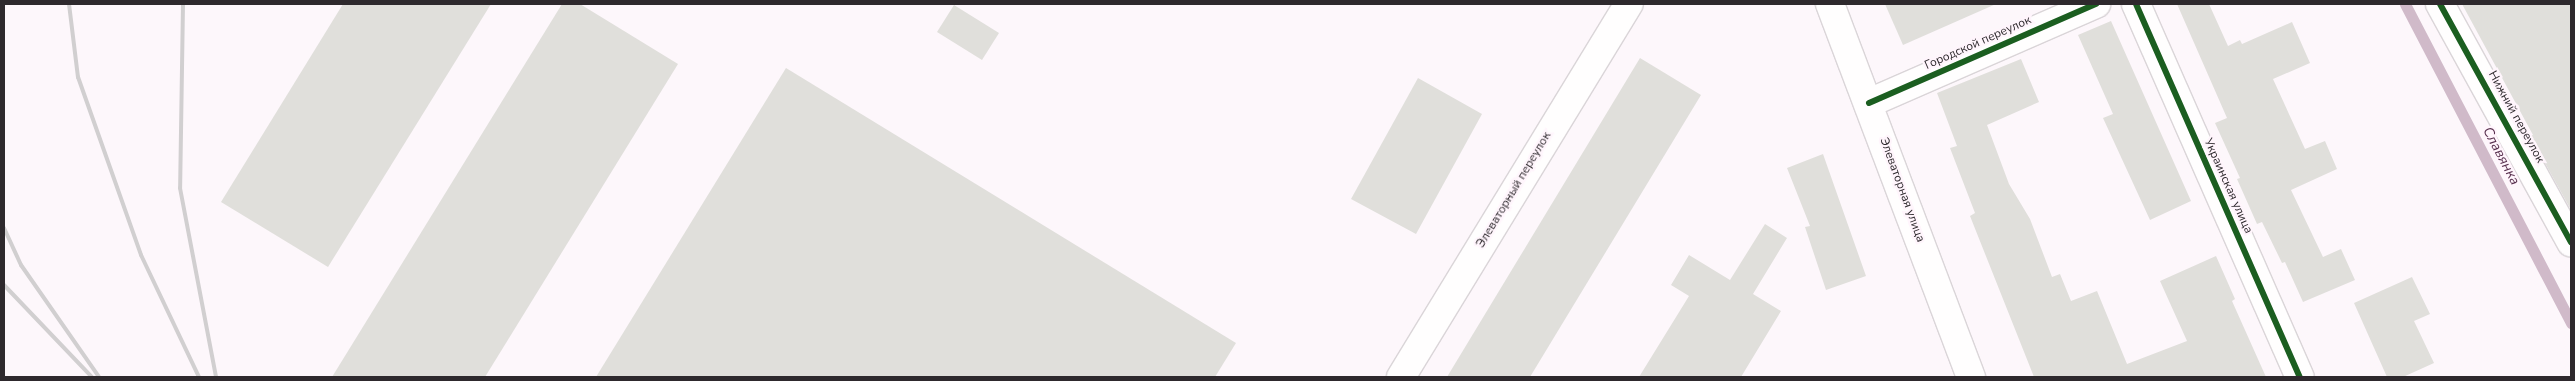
<!DOCTYPE html>
<meta charset="utf-8">
<style>
body{margin:0}
#map{position:relative;width:2575px;height:381px;overflow:hidden;background:#fdf7fb;font-family:"Nunito Sans",sans-serif}
div>[style]{position:absolute}
.stream>*{height:11px;margin:-5.5px;padding:0 5.5px;transform-origin:5.5px;border-radius:5.5px;background:#d0bac9}
.building>*{inset:0;background:#e0dfdb}
.roads{filter:drop-shadow(1px 0 #dad5d8) drop-shadow(-1px 0 #dad5d8) drop-shadow(0 1px #dad5d8) drop-shadow(0 -1px #dad5d8)}
.street>*{height:28px;margin:-14px;padding:0 14px;transform-origin:14px;border-radius:14px;background:#fffefe}
.secondary>*{height:28px;margin:-14px;padding:0 14px;transform-origin:14px;border-radius:14px;background:#fffefe}
.rail>*{height:4px;margin:-2px;padding:0 2px;transform-origin:2px;border-radius:2px;background:#d1cfd0}
.cycleway>*{height:6px;margin:-3px;padding:0 3px;transform-origin:3px;border-radius:3px;background:#1b5e20}
span{translate:-50% -50%;white-space:nowrap;text-align:center;line-height:1.15;-webkit-text-stroke:4.5px #fff5fc;paint-order:stroke}
.street-label{font-size:12px;color:#2e292d}
.water-label{font-size:14px;color:#58304e;font-style:italic}
.frame{position:absolute;inset:0;border:5px solid #2e292d;pointer-events:none}
</style>
<div id="map">
<div class="stream">
<div style="left:2405px;top:4px;width:360px;rotate:62.5deg"></div>
</div>
<div class="building">
<div style="clip-path:polygon(343px 4px,491px 4px,328px 267px,221px 202px)"></div>
<div style="clip-path:polygon(562px 4px,580px 4px,678px 64px,485px 377px,332px 377px)"></div>
<div style="clip-path:polygon(1885px 4px,1996px 4px,1903px 45px)"></div>
<div style="clip-path:polygon(2177px 4px,2209px 4px,2228px 46px,2240px 40px,2242px 44px,2292px 22px,2310px 63px,2273px 79px,2305px 149px,2325px 141px,2337px 169px,2291px 190px,2323px 257px,2341px 249px,2355px 280px,2303px 302px,2285px 262px,2282px 263px,2262px 222px,2257px 224px,2237px 179px,2240px 178px,2215px 123px,2227px 118px)"></div>
<div style="clip-path:polygon(2462px 4px,2571px 4px,2571px 210px,2530px 136px,2533px 135px)"></div>
<div style="clip-path:polygon(954px 5px,999px 33px,982px 60px,937px 32px)"></div>
<div style="clip-path:polygon(2111px 21px,2191px 201px,2150px 220px,2103px 118px,2113px 114px,2078px 35px)"></div>
<div style="clip-path:polygon(1640px 58px,1701px 95px,1530px 377px,1447px 377px)"></div>
<div style="clip-path:polygon(2021px 59px,2039px 102px,1987px 125px,2009px 184px,2030px 219px,2052px 277px,2060px 274px,2071px 301px,2097px 291px,2127px 364px,2187px 341px,2160px 281px,2216px 256px,2235px 299px,2232px 301px,2266px 377px,2034px 377px,1970px 216px,1975px 213px,1950px 148px,1957px 146px,1937px 93px)"></div>
<div style="clip-path:polygon(786px 68px,1236px 343px,1215px 377px,596px 377px)"></div>
<div style="clip-path:polygon(1418px 78px,1482px 114px,1416px 234px,1351px 199px)"></div>
<div style="clip-path:polygon(1823px 154px,1866px 276px,1826px 290px,1805px 227px,1810px 226px,1787px 168px)"></div>
<div style="clip-path:polygon(1765px 224px,1787px 238px,1753px 294px,1781px 311px,1741px 377px,1639px 377px,1689px 296px,1671px 285px,1689px 255px,1730px 280px)"></div>
<div style="clip-path:polygon(2412px 277px,2430px 314px,2414px 321px,2434px 363px,2403px 377px,2387px 377px,2354px 303px)"></div>
</div>
<div class="roads">
<div class="street">
<div style="left:2136px;top:4px;width:407px;rotate:66.3deg"></div>
<div style="left:2440px;top:4px;width:272px;rotate:61.2deg"></div>
<div style="left:1869px;top:103px;width:248px;rotate:-23.6deg"></div>
</div>
<div class="secondary">
<div style="left:1830px;top:4px;width:399px;rotate:69.3deg"></div>
<div style="left:1401px;top:377px;width:437px;rotate:-58.6deg"></div>
</div>
</div>
<div class="rail">
<div style="left:69px;top:4px;width:74px;rotate:83deg"></div>
<div style="left:78px;top:77px;width:189px;rotate:70.5deg"></div>
<div style="left:141px;top:255px;width:135px;rotate:64.6deg"></div>
<div style="left:183px;top:4px;width:184px;rotate:90.9deg"></div>
<div style="left:180px;top:188px;width:192px;rotate:79.2deg"></div>
<div style="left:4px;top:228px;width:41px;rotate:65.3deg"></div>
<div style="left:21px;top:265px;width:136px;rotate:55.1deg"></div>
<div style="left:4px;top:285px;width:127px;rotate:46.3deg"></div>
</div>
<div class="cycleway">
<div style="left:2136px;top:4px;width:407px;rotate:66.3deg"></div>
<div style="left:2440px;top:4px;width:272px;rotate:61.2deg"></div>
<div style="left:1869px;top:103px;width:248px;rotate:-23.6deg"></div>
</div>
<div class="street-label">
<span style="left:1978px;top:43px;rotate:-24deg">Городской переулок</span>
<span style="left:2516px;top:117px;rotate:61deg">Нижний переулок</span>
<span style="left:2228px;top:186px;rotate:66deg">Украинская улица</span>
<span style="left:1514px;top:190px;rotate:-59deg">Элеваторный переулок</span>
<span style="left:1902px;top:190px;rotate:70deg">Элеваторная улица</span>
</div>
<div class="water-label">
<span style="left:2501px;top:156px;rotate:62deg">Славянка</span>
</div>
<div class="frame"></div>
</div>
